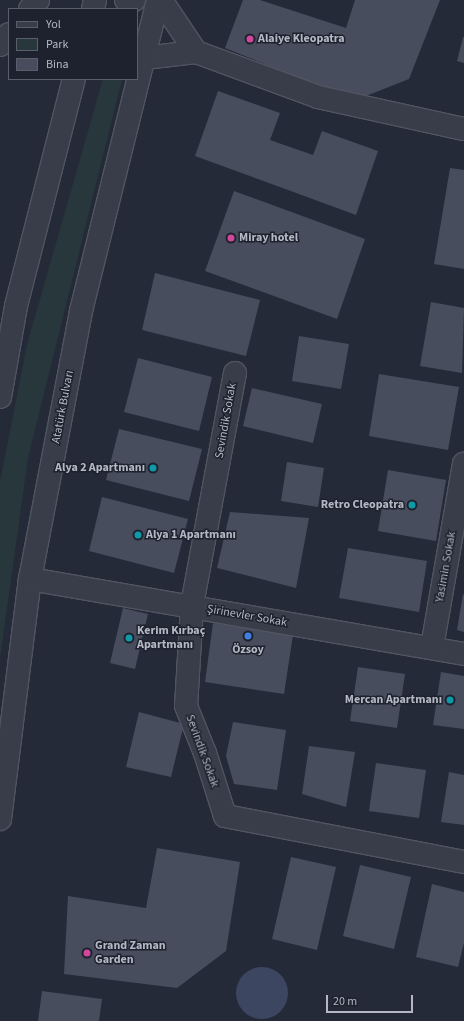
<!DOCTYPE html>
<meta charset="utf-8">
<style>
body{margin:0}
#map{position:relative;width:464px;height:1021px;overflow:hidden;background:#252a39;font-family:"Source Sans 3",sans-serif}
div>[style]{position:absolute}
.green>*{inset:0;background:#28373b}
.water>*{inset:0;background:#3d4660}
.round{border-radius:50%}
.building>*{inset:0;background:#474d5d}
.roads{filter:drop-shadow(1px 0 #515561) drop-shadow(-1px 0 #515561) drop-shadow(0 1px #515561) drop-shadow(0 -1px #515561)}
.minor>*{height:22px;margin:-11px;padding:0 11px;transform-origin:11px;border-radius:11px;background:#383d49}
.dots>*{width:11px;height:11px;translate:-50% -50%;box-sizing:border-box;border:2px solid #1e222e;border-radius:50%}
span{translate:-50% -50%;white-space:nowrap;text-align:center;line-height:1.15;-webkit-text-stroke:3px #1e222e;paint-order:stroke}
.poi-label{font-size:12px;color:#b4b8c5;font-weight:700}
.left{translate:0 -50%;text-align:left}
.right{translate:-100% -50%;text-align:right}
.street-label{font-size:12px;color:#b4b8c5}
.legend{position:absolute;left:8px;top:8px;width:130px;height:72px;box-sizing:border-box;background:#1e222e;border:1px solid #5a5e6a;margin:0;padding:5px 7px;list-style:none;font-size:12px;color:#b4b8c5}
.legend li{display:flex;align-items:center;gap:8px;height:20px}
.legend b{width:20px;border:1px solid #5a5e6a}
.scale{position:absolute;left:326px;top:995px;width:87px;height:18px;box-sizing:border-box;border:2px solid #b4b8c5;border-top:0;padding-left:5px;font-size:12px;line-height:14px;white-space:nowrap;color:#b4b8c5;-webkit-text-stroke:3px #1e222e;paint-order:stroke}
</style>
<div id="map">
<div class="green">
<div style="clip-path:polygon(103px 79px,122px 79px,28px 458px,0 658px,0 482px,27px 345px)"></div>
</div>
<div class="water">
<div class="round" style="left:236px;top:967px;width:52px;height:52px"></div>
</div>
<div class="building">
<div style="clip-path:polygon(243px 0,260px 0,346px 28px,355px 0,440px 0,409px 79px,366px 96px,321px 87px,225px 48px)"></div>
<div style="clip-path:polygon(463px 37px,464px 37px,464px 63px,457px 61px)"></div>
<div style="clip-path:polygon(218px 91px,280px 113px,270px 140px,313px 155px,322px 131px,378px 151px,356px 215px,195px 156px)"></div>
<div style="clip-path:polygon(450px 168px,464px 170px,464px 269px,434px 264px)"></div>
<div style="clip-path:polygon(234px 191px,365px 239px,337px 319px,205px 271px)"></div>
<div style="clip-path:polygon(155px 273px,260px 300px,246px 356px,142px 330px)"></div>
<div style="clip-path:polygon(431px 302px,464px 308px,462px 373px,420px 366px)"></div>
<div style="clip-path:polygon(299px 336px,349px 344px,341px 389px,292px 381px)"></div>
<div style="clip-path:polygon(138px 358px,212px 377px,199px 431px,124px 412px)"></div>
<div style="clip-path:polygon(379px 374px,459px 387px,448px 450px,369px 436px)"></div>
<div style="clip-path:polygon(252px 388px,322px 404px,313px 443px,243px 426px)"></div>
<div style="clip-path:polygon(119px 429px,202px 449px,189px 501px,106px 480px)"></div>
<div style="clip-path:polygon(287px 462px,324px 468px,318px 507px,281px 501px)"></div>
<div style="clip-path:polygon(388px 470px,446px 480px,436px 541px,378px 531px)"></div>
<div style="clip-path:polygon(102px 497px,188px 519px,174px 573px,89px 551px)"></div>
<div style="clip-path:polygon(230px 512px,309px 518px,296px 588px,217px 568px)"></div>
<div style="clip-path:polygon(348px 548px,427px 561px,419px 612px,339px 598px)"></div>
<div style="clip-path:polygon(463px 594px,464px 595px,464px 632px,457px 630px)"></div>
<div style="clip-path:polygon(123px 608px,148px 614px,135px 669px,110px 663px)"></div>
<div style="clip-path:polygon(213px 623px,293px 635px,284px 694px,205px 682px)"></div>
<div style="clip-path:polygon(358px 667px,405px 674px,397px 728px,350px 721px)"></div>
<div style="clip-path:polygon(441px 672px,464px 676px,464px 729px,433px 725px)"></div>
<div style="clip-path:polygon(139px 712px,184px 724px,171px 777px,126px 767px)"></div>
<div style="clip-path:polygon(233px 722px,286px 730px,277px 790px,234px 784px,226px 756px)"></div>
<div style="clip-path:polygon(309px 746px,355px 752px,346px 807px,302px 794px)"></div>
<div style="clip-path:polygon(376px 763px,426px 770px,419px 818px,369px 811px)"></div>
<div style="clip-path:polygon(449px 772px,464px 775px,464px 825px,441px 822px)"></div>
<div style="clip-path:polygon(157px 848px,240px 862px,226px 951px,177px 988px,64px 974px,68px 896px,146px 908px)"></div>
<div style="clip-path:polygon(291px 857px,336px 867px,317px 950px,272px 939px)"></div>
<div style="clip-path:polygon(360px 865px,411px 877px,394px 949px,343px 936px)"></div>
<div style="clip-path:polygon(432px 884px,464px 892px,464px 943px,458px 967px,416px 957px)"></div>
<div style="clip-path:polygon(42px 991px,102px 999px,99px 1021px,38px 1021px)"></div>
</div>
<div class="roads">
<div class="minor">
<div style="left:126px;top:0;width:8px"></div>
<div style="left:161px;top:0;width:63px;rotate:56.1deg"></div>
<div style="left:30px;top:9px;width:12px;rotate:-48deg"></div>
<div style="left:93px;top:9px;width:9px;rotate:-77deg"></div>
<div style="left:0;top:45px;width:14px;rotate:-51deg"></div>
<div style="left:144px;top:58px;width:52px;rotate:-6.6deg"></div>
<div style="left:196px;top:52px;width:130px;rotate:20.2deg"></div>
<div style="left:318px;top:97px;width:149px;rotate:12.4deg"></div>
<div style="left:235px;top:373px;width:237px;rotate:100.5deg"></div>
<div style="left:192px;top:606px;width:100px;rotate:93.4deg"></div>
<div style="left:186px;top:706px;width:51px;rotate:68deg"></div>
<div style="left:205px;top:753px;width:66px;rotate:72.4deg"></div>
<div style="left:225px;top:816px;width:243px;rotate:10.9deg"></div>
<div style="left:0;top:397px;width:92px;rotate:-80deg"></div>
<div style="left:16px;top:306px;width:234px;rotate:-75.7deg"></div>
<div style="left:30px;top:579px;width:440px;rotate:9.8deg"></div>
<div style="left:432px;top:647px;width:186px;rotate:-80.1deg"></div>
<div style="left:0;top:819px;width:242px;rotate:-82.9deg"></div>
<div style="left:30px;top:579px;width:273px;rotate:-79.2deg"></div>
<div style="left:81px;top:311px;width:320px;rotate:-76.1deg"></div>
</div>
</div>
<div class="dots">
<div style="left:250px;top:39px;background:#d1479c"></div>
<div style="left:231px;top:238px;background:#d1479c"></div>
<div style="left:153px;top:468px;background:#0f9aa8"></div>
<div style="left:412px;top:505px;background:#0f9aa8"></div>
<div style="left:138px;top:535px;background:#0f9aa8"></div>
<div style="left:248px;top:636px;background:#3f7fe0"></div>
<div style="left:129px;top:638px;background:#0f9aa8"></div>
<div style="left:450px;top:700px;background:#0f9aa8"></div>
<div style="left:87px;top:953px;background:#d1479c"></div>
</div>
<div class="poi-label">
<span class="left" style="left:258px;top:39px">Alaiye Kleopatra</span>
<span class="left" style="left:239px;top:238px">Miray hotel</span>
<span class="right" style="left:145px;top:468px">Alya 2 Apartmanı</span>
<span class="right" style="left:404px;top:505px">Retro Cleopatra</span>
<span class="left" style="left:146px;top:535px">Alya 1 Apartmanı</span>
<span class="left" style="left:137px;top:638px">Kerim Kırbaç<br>Apartmanı</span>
<span style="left:248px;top:650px">Özsoy</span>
<span class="right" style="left:442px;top:700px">Mercan Apartmanı</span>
<span class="left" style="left:95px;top:953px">Grand Zaman<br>Garden</span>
</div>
<div class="street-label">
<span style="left:63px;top:407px;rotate:-79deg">Atatürk Bulvarı</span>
<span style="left:226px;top:421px;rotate:-80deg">Sevindik Sokak</span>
<span style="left:446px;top:567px;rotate:-80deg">Yasimin Sokak</span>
<span style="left:247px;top:616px;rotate:10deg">Şirinevler Sokak</span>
<span style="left:202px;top:751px;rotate:70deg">Sevindik Sokak</span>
</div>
<ul class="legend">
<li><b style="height:5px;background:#383d49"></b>Yol</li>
<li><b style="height:11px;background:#28373b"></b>Park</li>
<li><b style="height:11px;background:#474d5d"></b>Bina</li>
</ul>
<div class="scale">20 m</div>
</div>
